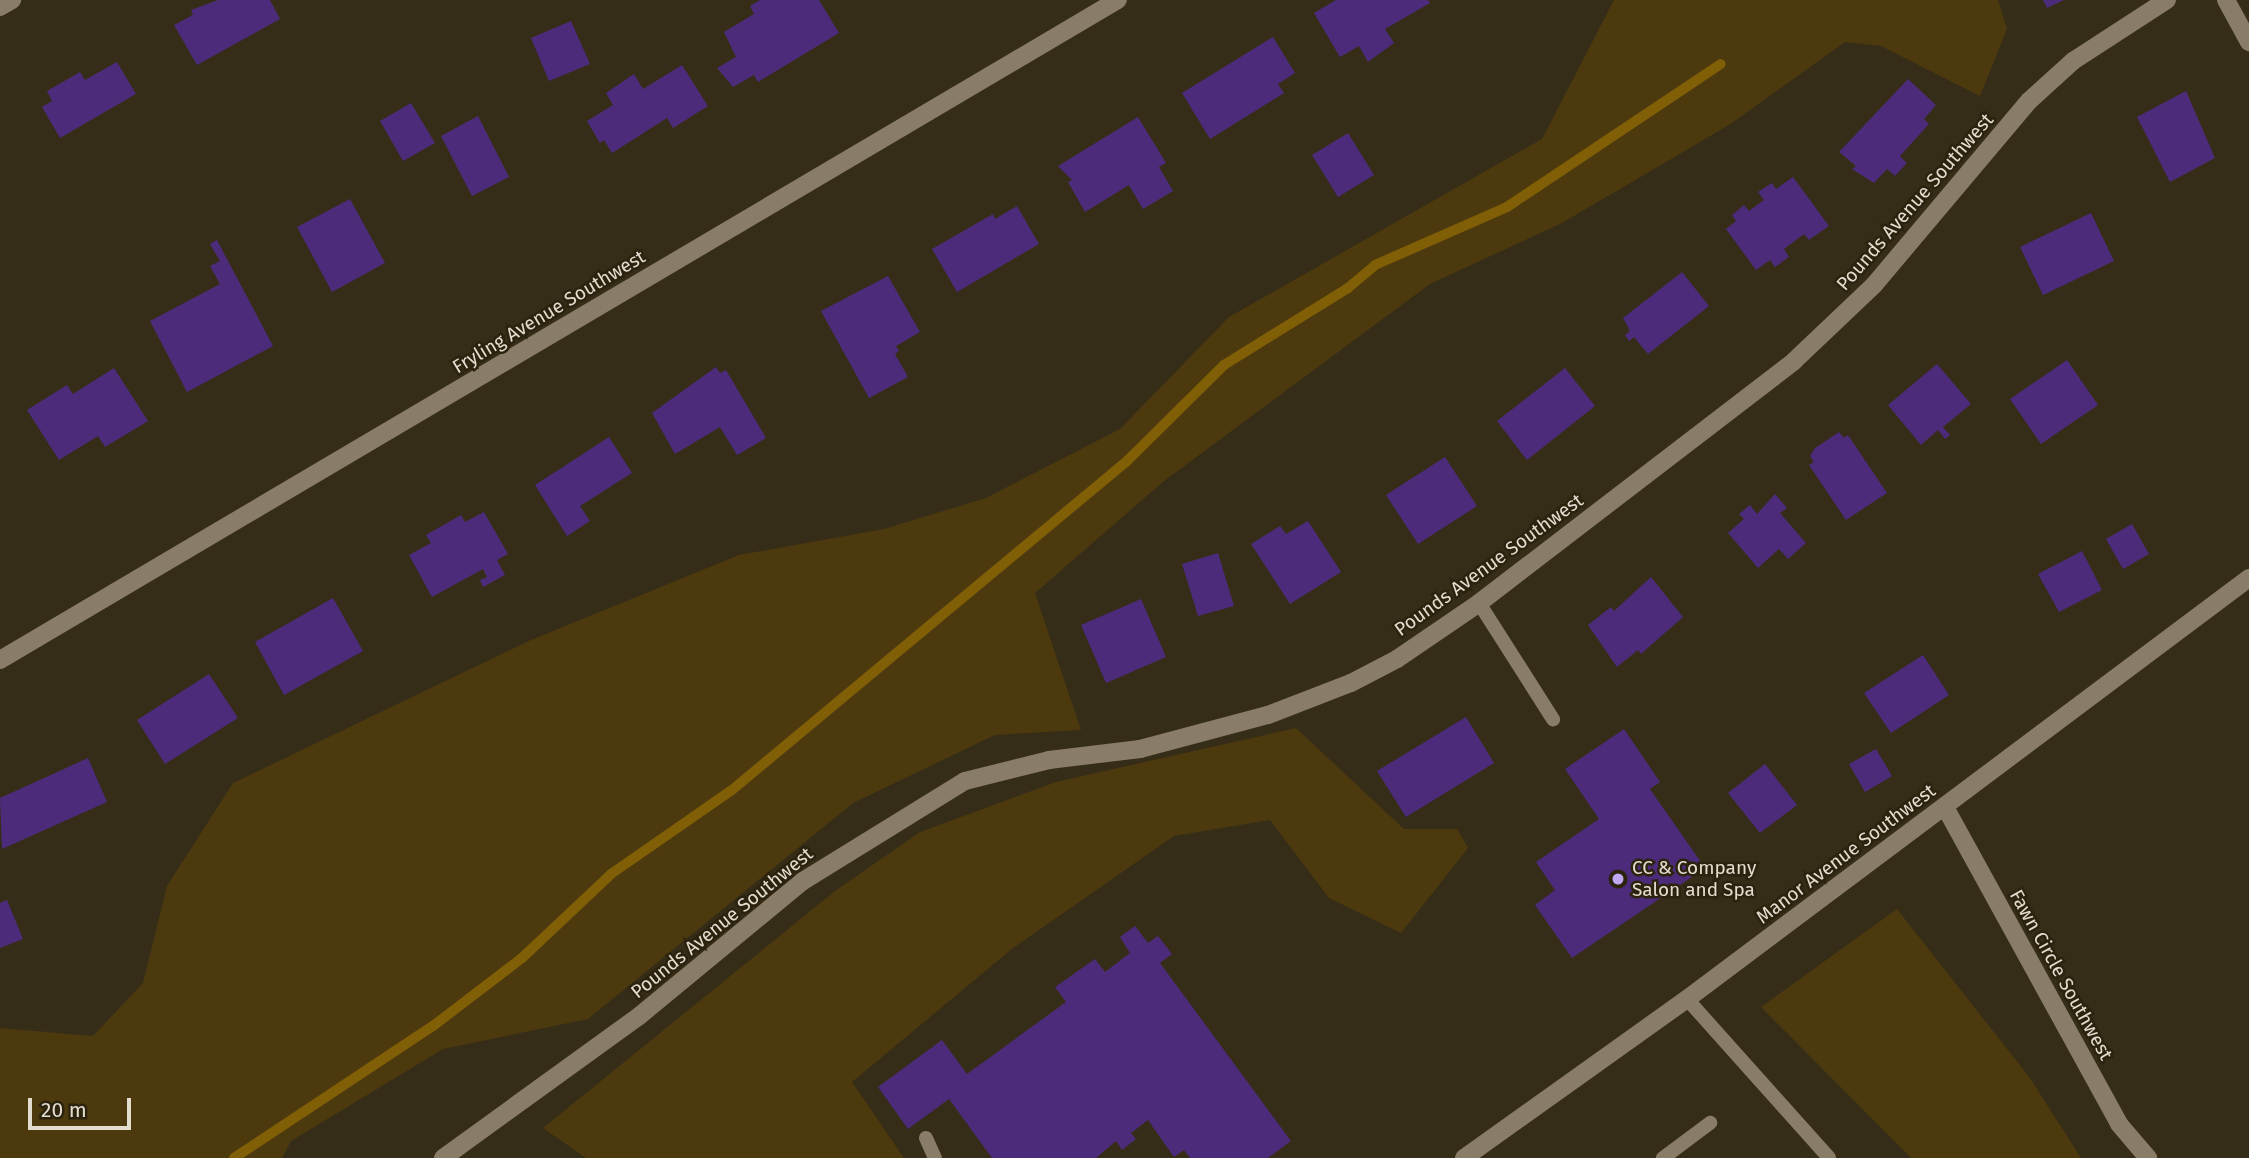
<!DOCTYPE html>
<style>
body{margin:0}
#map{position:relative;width:2249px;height:1158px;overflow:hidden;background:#362d19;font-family:"Fira Sans",sans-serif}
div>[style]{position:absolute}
.green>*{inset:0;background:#4c390e}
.stream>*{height:10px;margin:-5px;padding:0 5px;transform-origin:5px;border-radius:5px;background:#815f07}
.building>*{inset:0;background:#4c2c7a}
.service>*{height:14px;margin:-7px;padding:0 7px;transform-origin:7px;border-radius:7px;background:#897d67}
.minor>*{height:18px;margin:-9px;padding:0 9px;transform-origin:9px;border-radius:9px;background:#897d67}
.dots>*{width:19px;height:19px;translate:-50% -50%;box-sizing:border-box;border:4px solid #2c230f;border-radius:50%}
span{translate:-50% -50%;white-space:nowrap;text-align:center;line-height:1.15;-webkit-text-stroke:5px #2c230f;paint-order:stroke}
.street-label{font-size:19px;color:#e3ddd0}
.poi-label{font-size:19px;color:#e3ddd0}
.left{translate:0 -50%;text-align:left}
.scale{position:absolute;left:28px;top:1098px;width:103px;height:32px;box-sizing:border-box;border:4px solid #e3ddd0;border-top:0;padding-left:9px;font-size:21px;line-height:24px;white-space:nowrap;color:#e3ddd0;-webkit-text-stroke:5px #2c230f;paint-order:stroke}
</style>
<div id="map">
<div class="green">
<div style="clip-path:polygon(1614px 0,1998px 0,2007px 29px,1980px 96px,1881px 46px,1845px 42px,1729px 125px,1562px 223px,1430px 284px,1164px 481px,1035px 593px,1081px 730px,995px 735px,853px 803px,588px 1019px,443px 1049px,291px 1141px,282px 1158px,0 1158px,0 1028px,93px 1036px,143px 983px,167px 886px,233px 783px,531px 640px,739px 555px,884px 529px,986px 498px,1120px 429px,1229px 317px,1542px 139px)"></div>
<div style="clip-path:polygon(1296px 728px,1404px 829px,1457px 829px,1468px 848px,1401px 933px,1329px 898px,1270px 820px,1174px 836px,1013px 948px,852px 1082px,904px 1158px,586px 1158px,543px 1128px,835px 891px,920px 832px,1056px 782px)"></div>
<div style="clip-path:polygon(1897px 909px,2030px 1078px,2081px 1158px,1911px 1158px,1761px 1007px)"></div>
</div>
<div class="stream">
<div style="left:234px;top:1158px;width:239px;rotate:-33.6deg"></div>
<div style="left:433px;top:1026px;width:112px;rotate:-37.4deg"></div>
<div style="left:522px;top:958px;width:122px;rotate:-43.3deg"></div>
<div style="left:611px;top:874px;width:147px;rotate:-34.8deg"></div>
<div style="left:732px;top:790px;width:514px;rotate:-39.79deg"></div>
<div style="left:1127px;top:461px;width:136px;rotate:-44.7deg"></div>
<div style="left:1224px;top:365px;width:146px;rotate:-31.8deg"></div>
<div style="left:1348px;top:288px;width:35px;rotate:-40deg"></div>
<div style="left:1375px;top:265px;width:144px;rotate:-23.7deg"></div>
<div style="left:1507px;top:207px;width:257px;rotate:-33.8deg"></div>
</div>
<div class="building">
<div style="clip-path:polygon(218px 0,270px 0,280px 19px,197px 65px,174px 25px,193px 15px,191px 10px)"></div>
<div style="clip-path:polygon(760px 0,819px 0,839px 33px,758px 82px,754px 75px,733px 87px,717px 68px,736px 57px,724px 32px,754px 14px,750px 6px)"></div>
<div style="clip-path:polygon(1336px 0,1428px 0,1430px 3px,1385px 29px,1394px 43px,1368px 62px,1359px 46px,1340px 57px,1314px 13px)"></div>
<div style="clip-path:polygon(2043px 0,2064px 0,2047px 8px)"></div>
<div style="clip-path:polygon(571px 21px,590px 64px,549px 81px,531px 38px)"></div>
<div style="clip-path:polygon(1273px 37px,1295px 73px,1278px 84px,1284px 93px,1210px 139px,1182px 93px)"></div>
<div style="clip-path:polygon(117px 62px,136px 94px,60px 138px,42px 107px,52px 101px,47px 91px,80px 72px,85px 80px)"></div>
<div style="clip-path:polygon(682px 65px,708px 106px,673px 128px,667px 118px,612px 153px,604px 140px,600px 143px,587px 121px,613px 105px,606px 93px,634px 74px,643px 89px)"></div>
<div style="clip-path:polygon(1908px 79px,1936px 105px,1924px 119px,1929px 124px,1900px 156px,1907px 163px,1895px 176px,1887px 169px,1874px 183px,1852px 169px,1856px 166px,1839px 152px)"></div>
<div style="clip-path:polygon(2186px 91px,2215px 158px,2170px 182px,2137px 117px)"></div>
<div style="clip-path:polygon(411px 103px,435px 143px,403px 161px,380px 121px)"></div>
<div style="clip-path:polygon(478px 116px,509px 177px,472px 196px,441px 136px)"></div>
<div style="clip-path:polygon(1138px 117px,1166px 163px,1159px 167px,1173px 191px,1143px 209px,1129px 185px,1085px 212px,1068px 182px,1072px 180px,1058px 166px)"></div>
<div style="clip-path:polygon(1348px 133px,1374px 175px,1338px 197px,1312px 155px)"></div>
<div style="clip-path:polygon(1793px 177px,1829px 226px,1809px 240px,1804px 234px,1784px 249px,1789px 257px,1775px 267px,1770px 260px,1756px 270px,1726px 229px,1736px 221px,1732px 215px,1744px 205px,1749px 211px,1764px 200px,1758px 192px,1772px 183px,1776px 189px)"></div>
<div style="clip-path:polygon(350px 199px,385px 263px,332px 292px,297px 227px)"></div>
<div style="clip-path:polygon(1017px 206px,1039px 244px,957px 292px,932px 249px,993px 214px,995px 219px)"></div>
<div style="clip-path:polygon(2091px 213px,2114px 261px,2043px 295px,2020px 247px)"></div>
<div style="clip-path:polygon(217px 240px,273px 346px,187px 392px,150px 321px,220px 284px,210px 266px,220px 261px,210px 244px)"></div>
<div style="clip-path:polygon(1682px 272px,1709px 306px,1648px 354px,1634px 337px,1629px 341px,1625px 335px,1630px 331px,1623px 318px)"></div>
<div style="clip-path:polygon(888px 276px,920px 332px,896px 346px,899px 351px,895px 354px,908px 377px,869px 398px,821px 311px)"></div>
<div style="clip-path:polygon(2067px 360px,2098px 405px,2041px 444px,2010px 399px)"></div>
<div style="clip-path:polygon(1937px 364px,1971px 404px,1943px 427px,1950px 435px,1945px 439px,1938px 430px,1921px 445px,1888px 405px)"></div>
<div style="clip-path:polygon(716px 367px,720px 373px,726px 370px,766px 438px,737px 455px,720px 427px,675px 454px,652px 413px)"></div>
<div style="clip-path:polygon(114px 368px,148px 421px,105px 447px,98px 436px,59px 460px,27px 410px,67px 385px,73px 394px)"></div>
<div style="clip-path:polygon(1565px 368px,1595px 406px,1527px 460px,1497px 421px)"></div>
<div style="clip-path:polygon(1839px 432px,1844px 438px,1848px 435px,1887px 493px,1846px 520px,1809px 465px,1814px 462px,1810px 456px,1815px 448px)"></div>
<div style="clip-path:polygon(609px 437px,632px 473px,580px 506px,590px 521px,567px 536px,535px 485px)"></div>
<div style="clip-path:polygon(1445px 457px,1477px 506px,1418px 544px,1386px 495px)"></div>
<div style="clip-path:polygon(1775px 494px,1787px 508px,1780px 513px,1806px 543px,1788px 559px,1779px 549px,1758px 568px,1728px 533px,1744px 519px,1739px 514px,1750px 505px,1757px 514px)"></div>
<div style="clip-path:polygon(484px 512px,508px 554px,497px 560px,505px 575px,483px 587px,480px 580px,487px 577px,483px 569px,432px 597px,409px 555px,431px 543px,426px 535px,461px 515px,465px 522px)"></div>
<div style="clip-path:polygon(1308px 521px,1341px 572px,1290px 604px,1251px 544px,1280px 526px,1286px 534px)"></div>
<div style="clip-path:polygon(2132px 524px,2149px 554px,2123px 569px,2106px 539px)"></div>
<div style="clip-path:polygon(2082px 551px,2102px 590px,2059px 612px,2038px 574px)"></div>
<div style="clip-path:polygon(1218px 553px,1234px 606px,1198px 616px,1182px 564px)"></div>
<div style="clip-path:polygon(1651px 577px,1683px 617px,1641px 654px,1638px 650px,1617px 667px,1588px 625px,1611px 607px,1614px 611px)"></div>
<div style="clip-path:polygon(333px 598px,363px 651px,284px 695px,255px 642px)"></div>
<div style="clip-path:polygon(1141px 599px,1166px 657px,1106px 683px,1081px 625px)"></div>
<div style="clip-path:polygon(1923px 655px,1949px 695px,1891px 733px,1864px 693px)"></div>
<div style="clip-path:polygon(209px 674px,238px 718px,165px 764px,137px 720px)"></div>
<div style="clip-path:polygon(1466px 717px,1494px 763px,1406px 817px,1377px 771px)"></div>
<div style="clip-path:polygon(1624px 729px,1660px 782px,1650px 789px,1705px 868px,1572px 958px,1535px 905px,1555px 890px,1536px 862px,1599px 819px,1565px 769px)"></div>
<div style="clip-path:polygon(1876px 749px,1892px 776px,1865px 792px,1849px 764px)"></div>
<div style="clip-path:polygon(88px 758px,107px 802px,2px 849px,0 798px)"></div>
<div style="clip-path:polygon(1765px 764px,1797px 805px,1760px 833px,1728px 793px)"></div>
<div style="clip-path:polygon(7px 900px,23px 939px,0 948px,0 903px)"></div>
<div style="clip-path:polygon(1135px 926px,1148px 943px,1158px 936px,1172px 954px,1160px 963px,1291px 1141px,1268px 1158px,1190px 1158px,1184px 1150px,1174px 1157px,1148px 1120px,1131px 1133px,1136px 1139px,1122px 1150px,1116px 1141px,1096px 1158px,992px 1158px,949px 1099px,908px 1129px,878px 1087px,942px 1040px,967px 1074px,1066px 1002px,1055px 987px,1095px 959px,1105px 972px,1130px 953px,1120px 937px)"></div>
</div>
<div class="service">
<div style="left:1479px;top:603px;width:138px;rotate:57.5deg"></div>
<div style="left:1687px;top:999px;width:213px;rotate:48.2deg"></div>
<div style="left:926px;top:1138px;width:22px;rotate:66deg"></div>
<div style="left:1663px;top:1158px;width:59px;rotate:-36.7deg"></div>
</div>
<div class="minor">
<div style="left:2226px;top:0;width:48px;rotate:61.3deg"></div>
<div style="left:0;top:7px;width:14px;rotate:-30deg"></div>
<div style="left:0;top:660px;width:1298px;rotate:-30.56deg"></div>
<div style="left:1945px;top:807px;width:362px;rotate:61.2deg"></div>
<div style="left:2119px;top:1124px;width:45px;rotate:49.5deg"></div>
<div style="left:443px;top:1158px;width:241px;rotate:-35.9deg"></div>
<div style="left:638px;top:1017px;width:214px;rotate:-39.5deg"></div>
<div style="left:803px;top:881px;width:190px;rotate:-31.7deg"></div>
<div style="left:965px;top:781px;width:87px;rotate:-14deg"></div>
<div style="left:1049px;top:760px;width:92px;rotate:-6.9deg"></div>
<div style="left:1140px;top:749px;width:132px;rotate:-14.9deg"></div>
<div style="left:1268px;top:715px;width:89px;rotate:-21.1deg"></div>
<div style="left:1351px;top:683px;width:52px;rotate:-27.6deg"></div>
<div style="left:1397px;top:659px;width:99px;rotate:-34.3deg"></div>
<div style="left:1479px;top:603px;width:397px;rotate:-37.5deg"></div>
<div style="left:1794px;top:361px;width:110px;rotate:-43.5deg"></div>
<div style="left:1874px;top:285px;width:241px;rotate:-49.9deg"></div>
<div style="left:2029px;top:101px;width:59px;rotate:-42.3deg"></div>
<div style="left:2073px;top:61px;width:112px;rotate:-33deg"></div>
<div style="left:1464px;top:1158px;width:274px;rotate:-35.5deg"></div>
<div style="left:1687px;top:999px;width:702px;rotate:-36.84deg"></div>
</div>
<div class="dots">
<div style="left:1618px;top:879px;background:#c1a8f3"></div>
</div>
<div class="street-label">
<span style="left:1915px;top:202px;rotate:-49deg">Pounds Avenue Southwest</span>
<span style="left:549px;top:312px;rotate:-31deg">Fryling Avenue Southwest</span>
<span style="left:1489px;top:565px;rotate:-36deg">Pounds Avenue Southwest</span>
<span style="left:1846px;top:854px;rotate:-37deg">Manor Avenue Southwest</span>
<span style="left:722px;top:923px;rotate:-39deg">Pounds Avenue Southwest</span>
<span style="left:2061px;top:975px;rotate:61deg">Fawn Circle Southwest</span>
</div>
<div class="poi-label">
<span class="left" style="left:1632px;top:879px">CC &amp; Company<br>Salon and Spa</span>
</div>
<div class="scale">20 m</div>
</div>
